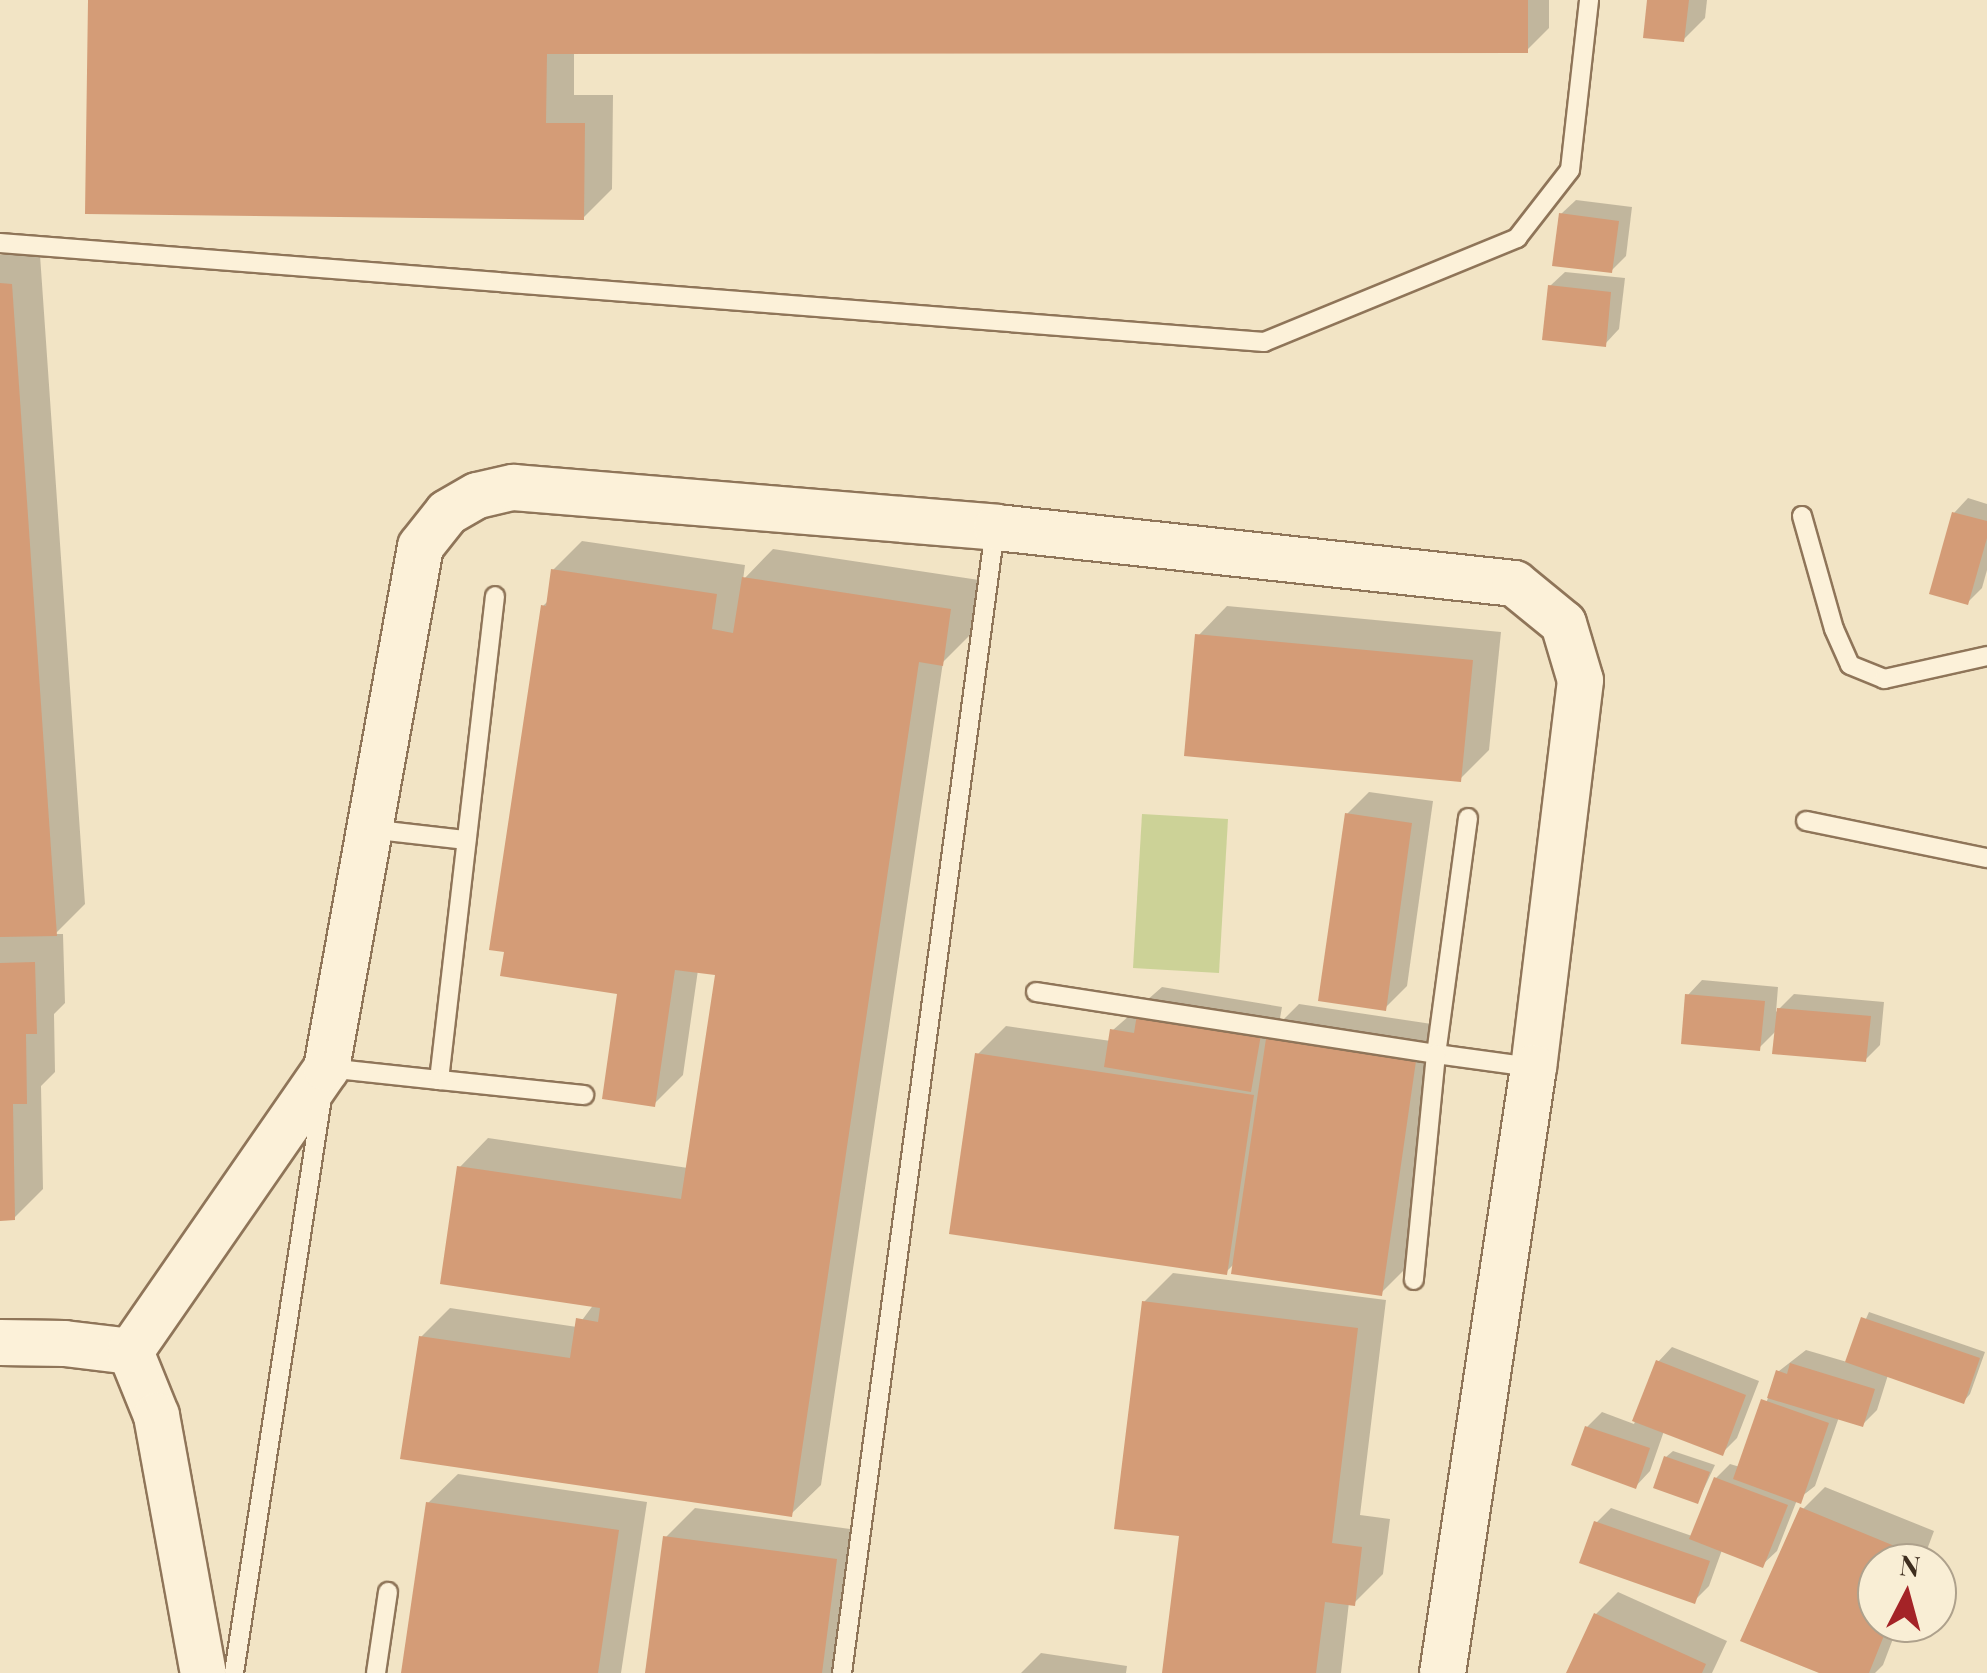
<!DOCTYPE html>
<style>
body{margin:0}
#map{position:relative;width:1987px;height:1673px;overflow:hidden;background:#f2e4c5;font-family:"Playfair Display",serif}
div>[style]{position:absolute}
.green>*{inset:0;background:#ccd297}
.shadow>*{inset:0;background:#0003}
.building>*{inset:0;background:#d49c77}
.roads{filter:drop-shadow(2px 0 #8f7559) drop-shadow(-2px 0 #8f7559) drop-shadow(0 2px #8f7559) drop-shadow(0 -2px #8f7559)}
.service>*{height:18px;margin:-9px;padding:0 9px;transform-origin:9px;border-radius:9px;background:#fcf1d9}
.tertiary>*{height:45px;margin:-22.5px;padding:0 22.5px;transform-origin:22.5px;border-radius:22.5px;background:#fcf1d9}
span{translate:-50% -50%;white-space:nowrap;text-align:center;line-height:1.15;-webkit-text-stroke:8px #f9eed5;paint-order:stroke}
.north{position:absolute;left:1857px;top:1543px;width:100px;height:100px;box-sizing:border-box;background:#f9eed5;border:2px solid #aea18c;border-radius:50%;rotate:6deg;font-size:28px;font-weight:700;line-height:40px;text-align:center;color:#3e2d1e}
.north::after{content:'';display:block;margin:auto;width:35px;height:45px;background:#a42327;clip-path:polygon(50% 0,100% 100%,50% 72%,0 100%)}
</style>
<div id="map">
<div class="green">
<div style="clip-path:polygon(1142px 814px,1228px 819px,1219px 973px,1133px 968px)"></div>
</div>
<div class="shadow">
<div style="clip-path:polygon(90px 0,1549px 0,1549px 28px,1527px 50px,574px 51px,574px 95px,613px 95px,612px 189px,583px 218px)"></div>
<div style="clip-path:polygon(1650px 0,1707px 0,1705px 18px,1683px 40px)"></div>
<div style="clip-path:polygon(1576px 200px,1632px 207px,1626px 256px,1611px 271px,1561px 214px)"></div>
<div style="clip-path:polygon(0 255px,40px 255px,85px 904px,55px 934px,63px 934px,65px 1003px,54px 1014px,55px 1072px,41px 1086px,43px 1189px,14px 1218px,0 1218px)"></div>
<div style="clip-path:polygon(1565px 272px,1625px 278px,1619px 329px,1605px 344px,1550px 286px)"></div>
<div style="clip-path:polygon(1968px 498px,1987px 504px,1987px 570px,1982px 588px,1968px 602px,1954px 513px)"></div>
<div style="clip-path:polygon(582px 541px,745px 565px,743px 580px,773px 549px,979px 580px,971px 634px,943px 662px,821px 1485px,791px 1514px,421px 1337px,450px 1308px,577px 1327px,594px 1304px,459px 1168px,488px 1138px,688px 1168px,718px 973px,698px 970px,683px 1075px,654px 1104px,620px 991px,543px 606px,549px 600px,553px 570px)"></div>
<div style="clip-path:polygon(1227px 606px,1501px 632px,1489px 750px,1460px 779px,1198px 636px)"></div>
<div style="clip-path:polygon(1369px 792px,1433px 801px,1407px 986px,1385px 1008px,1347px 814px)"></div>
<div style="clip-path:polygon(1702px 980px,1778px 987px,1776px 1012px,1794px 994px,1884px 1002px,1880px 1045px,1866px 1059px,1777px 1030px,1759px 1048px,1688px 995px)"></div>
<div style="clip-path:polygon(1162px 987px,1282px 1007px,1279px 1024px,1299px 1004px,1445px 1026px,1410px 1264px,1381px 1293px,1236px 1262px,1226px 1272px,977px 1055px,1006px 1026px,1111px 1041px,1113px 1030px)"></div>
<div style="clip-path:polygon(1173px 1273px,1386px 1300px,1360px 1515px,1390px 1519px,1383px 1574px,1354px 1603px,1349px 1602px,1341px 1673px,1165px 1673px,1182px 1534px,1144px 1302px)"></div>
<div style="clip-path:polygon(1869px 1312px,1985px 1352px,1970px 1394px,1964px 1401px,1888px 1375px,1877px 1410px,1862px 1425px,1839px 1417px,1815px 1486px,1797px 1500px,1777px 1551px,1762px 1565px,1722px 1550px,1709px 1586px,1694px 1601px,1596px 1523px,1611px 1508px,1692px 1536px,1716px 1478px,1730px 1464px,1740px 1467px,1779px 1371px,1806px 1350px,1847px 1362px)"></div>
<div style="clip-path:polygon(1672px 1347px,1759px 1381px,1737px 1438px,1722px 1453px,1664px 1431px,1650px 1471px,1636px 1486px,1587px 1427px,1602px 1412px,1634px 1424px,1658px 1362px)"></div>
<div style="clip-path:polygon(1673px 1451px,1715px 1465px,1698px 1501px,1666px 1457px)"></div>
<div style="clip-path:polygon(458px 1474px,647px 1502px,621px 1673px,403px 1673px,428px 1503px)"></div>
<div style="clip-path:polygon(1825px 1487px,1934px 1531px,1922px 1563px,1877px 1563px,1877px 1623px,1899px 1623px,1883px 1665px,1875px 1673px,1826px 1673px,1803px 1509px)"></div>
<div style="clip-path:polygon(695px 1508px,865px 1531px,846px 1673px,647px 1673px,666px 1537px)"></div>
<div style="clip-path:polygon(1618px 1592px,1727px 1641px,1712px 1673px,1569px 1673px,1596px 1614px)"></div>
<div style="clip-path:polygon(1041px 1653px,1127px 1666px,1126px 1673px,1021px 1673px)"></div>
</div>
<div class="building">
<div style="clip-path:polygon(88px 0,1528px 0,1528px 53px,547px 54px,546px 123px,585px 123px,584px 220px,85px 214px)"></div>
<div style="clip-path:polygon(1647px 0,1689px 0,1684px 42px,1643px 38px)"></div>
<div style="clip-path:polygon(1559px 213px,1619px 221px,1612px 273px,1552px 266px)"></div>
<div style="clip-path:polygon(0 283px,12px 284px,57px 936px,0 937px)"></div>
<div style="clip-path:polygon(1548px 285px,1611px 292px,1606px 347px,1542px 340px)"></div>
<div style="clip-path:polygon(1952px 512px,1987px 521px,1987px 538px,1968px 605px,1929px 594px)"></div>
<div style="clip-path:polygon(551px 569px,717px 594px,712px 629px,733px 633px,742px 577px,951px 609px,943px 666px,919px 662px,792px 1517px,400px 1459px,419px 1336px,570px 1358px,576px 1318px,598px 1322px,600px 1308px,440px 1284px,457px 1166px,681px 1199px,715px 975px,675px 970px,655px 1107px,602px 1099px,617px 994px,500px 976px,504px 952px,489px 950px,541px 605px,546px 606px)"></div>
<div style="clip-path:polygon(1195px 634px,1473px 660px,1461px 782px,1184px 756px)"></div>
<div style="clip-path:polygon(1345px 813px,1412px 823px,1386px 1011px,1318px 1001px)"></div>
<div style="clip-path:polygon(35px 962px,37px 1034px,26px 1034px,27px 1104px,13px 1104px,15px 1220px,0 1221px,0 963px)"></div>
<div style="clip-path:polygon(1685px 994px,1765px 1001px,1760px 1051px,1681px 1044px)"></div>
<div style="clip-path:polygon(1138px 1008px,1262px 1029px,1251px 1092px,1104px 1067px,1110px 1029px,1134px 1033px)"></div>
<div style="clip-path:polygon(1777px 1008px,1871px 1016px,1866px 1062px,1772px 1054px)"></div>
<div style="clip-path:polygon(1267px 1032px,1417px 1054px,1382px 1296px,1231px 1274px)"></div>
<div style="clip-path:polygon(975px 1053px,1254px 1095px,1227px 1275px,949px 1234px)"></div>
<div style="clip-path:polygon(1142px 1301px,1358px 1328px,1332px 1543px,1362px 1547px,1355px 1606px,1325px 1602px,1316px 1673px,1162px 1673px,1179px 1536px,1114px 1529px)"></div>
<div style="clip-path:polygon(1861px 1317px,1980px 1358px,1964px 1404px,1845px 1362px)"></div>
<div style="clip-path:polygon(1656px 1360px,1746px 1395px,1723px 1456px,1632px 1421px)"></div>
<div style="clip-path:polygon(1790px 1363px,1875px 1389px,1863px 1427px,1767px 1398px,1776px 1370px,1787px 1374px)"></div>
<div style="clip-path:polygon(1761px 1399px,1829px 1423px,1801px 1504px,1733px 1479px)"></div>
<div style="clip-path:polygon(1585px 1426px,1650px 1448px,1636px 1489px,1571px 1465px)"></div>
<div style="clip-path:polygon(1664px 1456px,1710px 1472px,1698px 1504px,1653px 1488px)"></div>
<div style="clip-path:polygon(1714px 1477px,1788px 1505px,1763px 1568px,1689px 1539px)"></div>
<div style="clip-path:polygon(426px 1502px,619px 1530px,598px 1673px,401px 1673px)"></div>
<div style="clip-path:polygon(1800px 1507px,1914px 1554px,1910px 1563px,1877px 1563px,1877px 1623px,1889px 1623px,1869px 1673px,1819px 1673px,1740px 1641px)"></div>
<div style="clip-path:polygon(1594px 1521px,1710px 1561px,1695px 1604px,1579px 1563px)"></div>
<div style="clip-path:polygon(663px 1536px,837px 1559px,822px 1673px,645px 1673px)"></div>
<div style="clip-path:polygon(1594px 1613px,1706px 1664px,1702px 1673px,1566px 1673px)"></div>
</div>
<div class="roads">
<div class="service">
<div style="left:0;top:243px;width:1268px;rotate:4.48deg"></div>
<div style="left:1264px;top:342px;width:274px;rotate:-22.3deg"></div>
<div style="left:1517px;top:238px;width:86px;rotate:-52.1deg"></div>
<div style="left:1570px;top:170px;width:171px;rotate:-83.6deg"></div>
<div style="left:1802px;top:516px;width:117px;rotate:74.2deg"></div>
<div style="left:1834px;top:629px;width:39px;rotate:66deg"></div>
<div style="left:1850px;top:665px;width:37px;rotate:22deg"></div>
<div style="left:1884px;top:679px;width:106px;rotate:-12.6deg"></div>
<div style="left:1468px;top:818px;width:238px;rotate:97.7deg"></div>
<div style="left:1436px;top:1054px;width:96px;rotate:7.8deg"></div>
<div style="left:1806px;top:821px;width:185px;rotate:11.6deg"></div>
<div style="left:369px;top:829px;width:98px;rotate:6.5deg"></div>
<div style="left:1036px;top:992px;width:405px;rotate:8.8deg"></div>
<div style="left:1436px;top:1054px;width:227px;rotate:95.6deg"></div>
<div style="left:327px;top:1068px;width:113px;rotate:6.1deg"></div>
<div style="left:439px;top:1080px;width:487px;rotate:-83.4deg"></div>
<div style="left:439px;top:1080px;width:146px;rotate:5.9deg"></div>
<div style="left:234px;top:1673px;width:583px;rotate:-81.31deg"></div>
<div style="left:376px;top:1673px;width:82px;rotate:-81.6deg"></div>
<div style="left:842px;top:1673px;width:1154px;rotate:-82.38deg"></div>
</div>
<div class="tertiary">
<div style="left:0;top:1342px;width:64px;rotate:0.9deg"></div>
<div style="left:64px;top:1343px;width:66px;rotate:6.9deg"></div>
<div style="left:130px;top:1351px;width:344px;rotate:-55.3deg"></div>
<div style="left:326px;top:1068px;width:530px;rotate:-79.79deg"></div>
<div style="left:420px;top:546px;width:43px;rotate:-51.5deg"></div>
<div style="left:447px;top:512px;width:34px;rotate:-30deg"></div>
<div style="left:477px;top:495px;width:37px;rotate:-13deg"></div>
<div style="left:513px;top:487px;width:485px;rotate:4.7deg"></div>
<div style="left:996px;top:527px;width:521px;rotate:6.17deg"></div>
<div style="left:1514px;top:583px;width:63px;rotate:39.2deg"></div>
<div style="left:1563px;top:623px;width:59px;rotate:73.4deg"></div>
<div style="left:1580px;top:680px;width:390px;rotate:96.9deg"></div>
<div style="left:1533px;top:1067px;width:613px;rotate:98.54deg"></div>
<div style="left:130px;top:1351px;width:69px;rotate:67.9deg"></div>
<div style="left:156px;top:1415px;width:262px;rotate:79.7deg"></div>
</div>
</div>
<div class="north">N</div>
</div>
